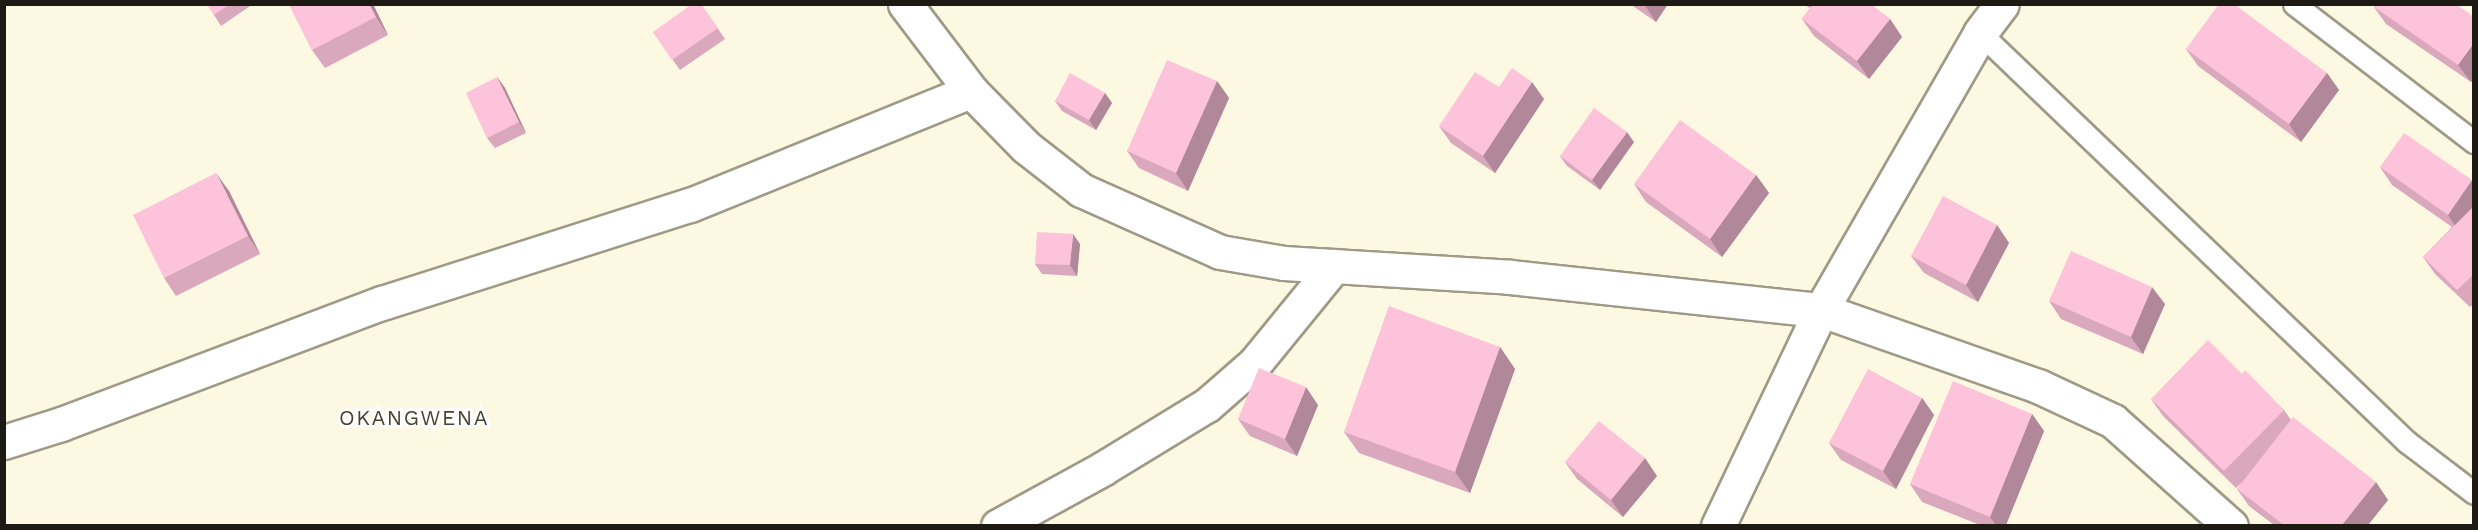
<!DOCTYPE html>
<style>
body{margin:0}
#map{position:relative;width:2478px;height:530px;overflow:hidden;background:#fcf8e2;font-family:"Work Sans",sans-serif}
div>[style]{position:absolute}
.roads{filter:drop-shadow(2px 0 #9e9a86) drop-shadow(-2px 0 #9e9a86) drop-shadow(0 2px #9e9a86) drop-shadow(0 -2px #9e9a86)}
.service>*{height:21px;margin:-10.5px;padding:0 10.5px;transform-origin:10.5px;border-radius:10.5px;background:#fff}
.minor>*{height:33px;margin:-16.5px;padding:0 16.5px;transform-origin:16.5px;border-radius:16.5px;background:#fff}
.wall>*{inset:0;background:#daa8bc}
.shaded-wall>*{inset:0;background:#b18899}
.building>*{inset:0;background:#fdc3db}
span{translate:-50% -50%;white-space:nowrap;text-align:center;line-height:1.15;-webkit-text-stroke:6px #fff;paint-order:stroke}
.neighbourhood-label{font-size:21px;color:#474331;letter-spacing:1.5px}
.frame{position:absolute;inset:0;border:6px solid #1c1a12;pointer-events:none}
</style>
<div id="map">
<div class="roads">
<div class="service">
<div style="left:2294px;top:4px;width:227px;rotate:37.5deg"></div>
<div style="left:1980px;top:33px;width:591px;rotate:43.77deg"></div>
<div style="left:2407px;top:442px;width:84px;rotate:37.3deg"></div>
</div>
<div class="minor">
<div style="left:905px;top:4px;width:109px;rotate:52.8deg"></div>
<div style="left:971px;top:91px;width:78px;rotate:45.5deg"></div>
<div style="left:1026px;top:147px;width:70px;rotate:38deg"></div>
<div style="left:1081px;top:190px;width:152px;rotate:24deg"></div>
<div style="left:1220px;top:252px;width:65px;rotate:9.8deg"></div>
<div style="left:1284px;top:263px;width:226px;rotate:3.5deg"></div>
<div style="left:1510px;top:277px;width:313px;rotate:6.1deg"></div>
<div style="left:1821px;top:310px;width:230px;rotate:19.3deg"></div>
<div style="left:2038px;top:386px;width:83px;rotate:25deg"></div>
<div style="left:2113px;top:421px;width:158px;rotate:41.7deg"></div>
<div style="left:4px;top:442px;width:60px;rotate:-17.5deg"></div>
<div style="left:61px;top:424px;width:343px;rotate:-20.7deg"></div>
<div style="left:382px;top:303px;width:323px;rotate:-17.7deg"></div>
<div style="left:690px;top:205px;width:303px;rotate:-22.1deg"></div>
<div style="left:998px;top:526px;width:119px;rotate:-28.7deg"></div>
<div style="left:1102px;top:469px;width:123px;rotate:-31.4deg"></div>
<div style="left:1207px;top:405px;width:64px;rotate:-41.2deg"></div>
<div style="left:1255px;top:363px;width:125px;rotate:-50.8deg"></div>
<div style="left:1718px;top:526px;width:239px;rotate:-64.5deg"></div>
<div style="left:1821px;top:310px;width:319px;rotate:-60.1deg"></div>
<div style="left:1980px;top:33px;width:36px;rotate:-53deg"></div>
</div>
</div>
<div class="wall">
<div style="clip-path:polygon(207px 4px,253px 4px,221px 26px)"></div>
<div style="clip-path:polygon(289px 4px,373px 4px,388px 35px,325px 68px,312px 50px)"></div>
<div style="clip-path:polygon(701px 4px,725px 39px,680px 70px,653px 32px)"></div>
<div style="clip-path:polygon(1630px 4px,1668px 4px,1656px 22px)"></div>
<div style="clip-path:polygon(1803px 4px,1870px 4px,1890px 19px,1902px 37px,1869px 79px,1814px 36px,1802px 19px,1810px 8px)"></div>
<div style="clip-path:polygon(2374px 7px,2474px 17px,2474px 78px,2471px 82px,2386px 24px)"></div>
<div style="clip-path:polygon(2186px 49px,2327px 73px,2339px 90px,2301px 142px,2198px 66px)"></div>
<div style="clip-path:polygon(497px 77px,505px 88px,526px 133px,495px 148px,487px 138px)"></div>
<div style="clip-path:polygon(1217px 81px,1229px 98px,1188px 191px,1139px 168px,1127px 151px)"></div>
<div style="clip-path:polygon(1105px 93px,1112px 103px,1096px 130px,1062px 111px,1055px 101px)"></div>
<div style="clip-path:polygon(1544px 99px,1495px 173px,1451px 143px,1439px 126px)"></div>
<div style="clip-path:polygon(1634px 142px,1600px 190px,1567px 166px,1560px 156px)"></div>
<div style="clip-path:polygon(2380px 167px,2474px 183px,2474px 304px,2470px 307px,2435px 274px,2423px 257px,2452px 227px,2392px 185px)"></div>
<div style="clip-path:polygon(1756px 175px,1769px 193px,1722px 257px,1646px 202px,1634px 184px)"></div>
<div style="clip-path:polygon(229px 191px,260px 254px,176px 296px,164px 278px)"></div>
<div style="clip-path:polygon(1997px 225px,2009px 243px,1978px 302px,1924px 273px,1911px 256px)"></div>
<div style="clip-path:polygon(1080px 244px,1077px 276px,1042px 274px,1035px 264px)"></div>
<div style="clip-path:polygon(2049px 301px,2165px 304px,2143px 354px,2061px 319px)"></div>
<div style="clip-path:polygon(1500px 347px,1515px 369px,1470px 493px,1359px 453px,1344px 432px)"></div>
<div style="clip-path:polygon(2242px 374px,2284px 410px,2291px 420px,2388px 500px,2368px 525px,2274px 525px,2249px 506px,2237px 489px,2242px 482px,2236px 488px,2163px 416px,2151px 399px)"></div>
<div style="clip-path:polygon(1922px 398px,1934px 415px,1896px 489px,1841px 460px,1829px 443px)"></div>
<div style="clip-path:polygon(1318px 405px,1297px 456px,1250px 436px,1238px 419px)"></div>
<div style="clip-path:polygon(2032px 414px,2044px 431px,2006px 525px,1980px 525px,1922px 502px,1910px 484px)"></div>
<div style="clip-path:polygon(1565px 462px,1657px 476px,1623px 517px,1577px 479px)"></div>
</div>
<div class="shaded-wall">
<div style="clip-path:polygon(369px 4px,373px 4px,388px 35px,376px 17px)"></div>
<div style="clip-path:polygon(1644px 4px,1668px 4px,1656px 22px)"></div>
<div style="clip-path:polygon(1890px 19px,1902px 37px,1869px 79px,1857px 61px)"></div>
<div style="clip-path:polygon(2474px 43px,2474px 78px,2471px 82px,2458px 65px)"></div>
<div style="clip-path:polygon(2327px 73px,2339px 90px,2301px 142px,2289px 124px)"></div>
<div style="clip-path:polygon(497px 77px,505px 88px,526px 133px,519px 122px)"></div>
<div style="clip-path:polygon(1217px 81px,1229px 98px,1188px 191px,1176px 173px)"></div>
<div style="clip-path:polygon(1532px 82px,1544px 99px,1495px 173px,1483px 156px)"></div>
<div style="clip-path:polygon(1105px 93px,1112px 103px,1096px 130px,1089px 120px)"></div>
<div style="clip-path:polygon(1627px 132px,1634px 142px,1600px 190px,1592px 180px)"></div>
<div style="clip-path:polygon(216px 173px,229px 191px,260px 254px,248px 236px)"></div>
<div style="clip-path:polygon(1756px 175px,1769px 193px,1722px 257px,1710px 239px)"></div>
<div style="clip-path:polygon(2472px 180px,2474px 183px,2474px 213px,2460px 233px,2448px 215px)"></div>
<div style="clip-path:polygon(1997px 225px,2009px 243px,1978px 302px,1966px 285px)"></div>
<div style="clip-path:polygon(1073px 234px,1080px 244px,1077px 276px,1070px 265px)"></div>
<div style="clip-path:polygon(2152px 287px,2165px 304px,2143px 354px,2131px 337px)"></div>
<div style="clip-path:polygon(1500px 347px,1515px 369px,1470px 493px,1455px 472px)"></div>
<div style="clip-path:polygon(1306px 387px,1318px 405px,1297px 456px,1285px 439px)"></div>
<div style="clip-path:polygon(1922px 398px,1934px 415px,1896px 489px,1883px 471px)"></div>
<div style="clip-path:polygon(2032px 414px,2044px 431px,2006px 525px,1996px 525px,1990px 517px)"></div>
<div style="clip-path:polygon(1645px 458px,1657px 476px,1623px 517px,1611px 500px)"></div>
<div style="clip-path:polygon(2376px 482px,2388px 500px,2368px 525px,2342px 525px)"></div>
</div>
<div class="building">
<div style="clip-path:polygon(207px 4px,230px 4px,214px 15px)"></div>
<div style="clip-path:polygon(289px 4px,369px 4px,376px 17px,312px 50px)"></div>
<div style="clip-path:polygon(692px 4px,701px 4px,718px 28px,672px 60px,653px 32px)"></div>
<div style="clip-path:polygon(1813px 4px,1870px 4px,1890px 19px,1857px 61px,1802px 19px)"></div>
<div style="clip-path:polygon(2219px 4px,2234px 4px,2327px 73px,2289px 124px,2186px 49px)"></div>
<div style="clip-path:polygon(2376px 4px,2456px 4px,2474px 17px,2474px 43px,2458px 65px,2374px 7px)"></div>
<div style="clip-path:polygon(1167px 60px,1217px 81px,1176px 173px,1127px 151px)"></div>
<div style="clip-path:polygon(1512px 68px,1532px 82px,1483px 156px,1439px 126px,1475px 72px,1499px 87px)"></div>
<div style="clip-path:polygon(1070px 73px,1105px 93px,1089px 120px,1055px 101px)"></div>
<div style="clip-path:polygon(497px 77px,519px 122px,487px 138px,466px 93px)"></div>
<div style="clip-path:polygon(1594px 108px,1627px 132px,1592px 180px,1560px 156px)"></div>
<div style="clip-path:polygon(1680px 120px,1756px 175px,1710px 239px,1634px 184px)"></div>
<div style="clip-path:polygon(2404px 133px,2472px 180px,2448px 215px,2380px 167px)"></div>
<div style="clip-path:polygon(216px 173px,248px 236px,164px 278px,133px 215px)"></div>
<div style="clip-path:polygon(1943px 196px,1997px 225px,1966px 285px,1911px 256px)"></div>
<div style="clip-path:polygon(2474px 206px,2474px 274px,2457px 290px,2423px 257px)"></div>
<div style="clip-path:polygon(1037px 232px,1073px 234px,1070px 265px,1035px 264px)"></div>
<div style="clip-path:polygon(2071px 251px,2152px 287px,2131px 337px,2049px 301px)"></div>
<div style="clip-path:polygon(1389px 306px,1500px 347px,1455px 472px,1344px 432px)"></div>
<div style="clip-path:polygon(2208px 340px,2242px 374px,2245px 370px,2284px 410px,2224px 471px,2151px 399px)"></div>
<div style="clip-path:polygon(1259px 368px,1306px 387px,1285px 439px,1238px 419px)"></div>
<div style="clip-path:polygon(1868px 369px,1922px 398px,1883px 471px,1829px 443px)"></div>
<div style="clip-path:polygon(1953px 381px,2032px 414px,1990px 517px,1910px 484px)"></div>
<div style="clip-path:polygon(2293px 417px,2376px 482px,2342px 525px,2284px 525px,2237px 489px)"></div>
<div style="clip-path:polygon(1599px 421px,1645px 458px,1611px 500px,1565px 462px)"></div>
</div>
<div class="neighbourhood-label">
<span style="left:414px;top:418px">OKANGWENA</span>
</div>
<div class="frame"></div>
</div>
